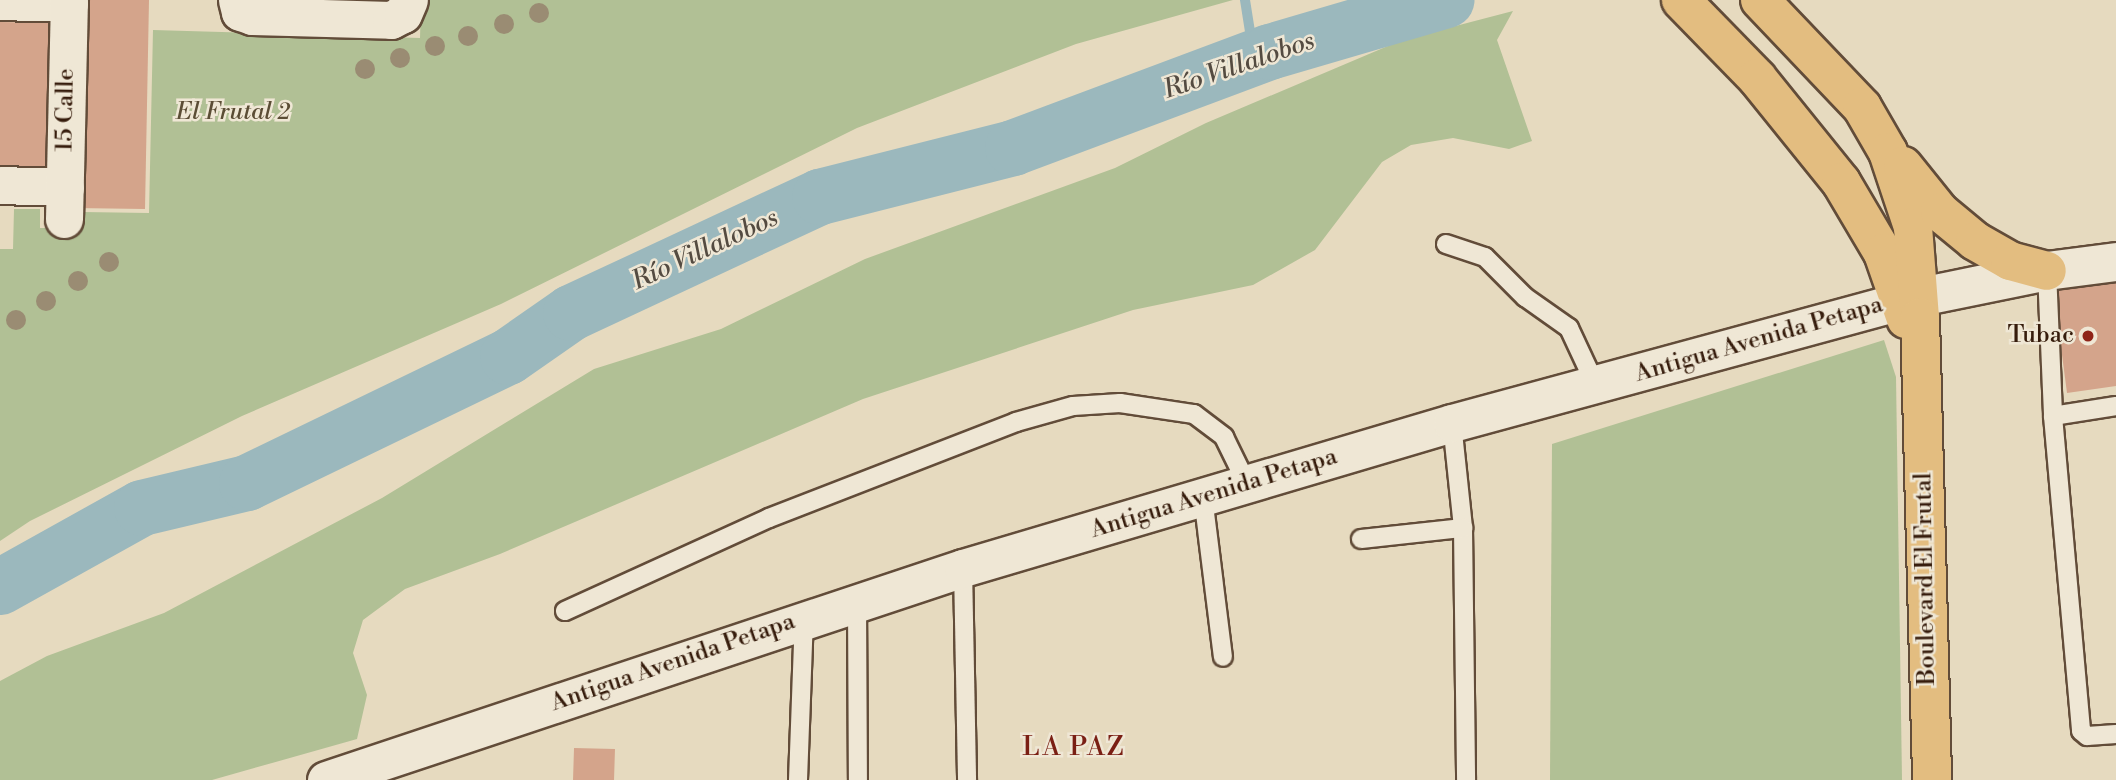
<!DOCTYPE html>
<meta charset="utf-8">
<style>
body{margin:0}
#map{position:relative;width:2116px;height:780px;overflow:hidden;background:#e6dabf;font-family:"Libre Bodoni",serif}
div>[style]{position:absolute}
.green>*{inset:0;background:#b1c095}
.stream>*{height:10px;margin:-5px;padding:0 5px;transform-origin:5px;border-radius:5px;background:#9bb8bd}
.river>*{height:56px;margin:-28px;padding:0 28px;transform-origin:28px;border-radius:28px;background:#9bb8bd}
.building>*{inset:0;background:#d4a48b}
.roads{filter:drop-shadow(2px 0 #624c39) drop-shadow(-2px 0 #624c39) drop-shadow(0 2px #624c39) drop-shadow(0 -2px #624c39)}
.lane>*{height:18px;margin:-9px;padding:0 9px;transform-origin:9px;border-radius:9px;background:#efe7d5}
.street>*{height:37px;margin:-18.5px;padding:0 18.5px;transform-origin:18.5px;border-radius:18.5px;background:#efe7d5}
.secondary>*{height:38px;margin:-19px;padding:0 19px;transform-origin:19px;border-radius:19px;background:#efe7d5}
.primary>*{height:38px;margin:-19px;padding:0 19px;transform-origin:19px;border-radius:19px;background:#e3bd80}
.trees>*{width:20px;height:20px;margin:-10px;border-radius:50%;background:#9a8c73}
.dots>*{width:19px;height:19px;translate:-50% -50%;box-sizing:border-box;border:4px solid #efe7d5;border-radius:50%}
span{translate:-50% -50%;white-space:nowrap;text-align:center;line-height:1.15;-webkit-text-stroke:5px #efe7d5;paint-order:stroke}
.street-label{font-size:24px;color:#361c0c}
.park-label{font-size:24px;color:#5b4d35;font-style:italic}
.poi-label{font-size:24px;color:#361c0c}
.right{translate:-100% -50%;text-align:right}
.water-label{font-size:26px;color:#544b41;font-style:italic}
.neighbourhood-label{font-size:26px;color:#7a1f14;letter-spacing:2px}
</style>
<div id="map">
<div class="green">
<div style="clip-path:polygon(421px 0,1233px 0,1076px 44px,857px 128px,501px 304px,242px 416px,30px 521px,0 541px,0 249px,13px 249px,14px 209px,40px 209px,40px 228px,83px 228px,83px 212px,149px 213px,153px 30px,420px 38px)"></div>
<div style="clip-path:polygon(1513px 11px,1497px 40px,1532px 141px,1509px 149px,1453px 138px,1411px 145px,1382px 162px,1315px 250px,1253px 285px,1133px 310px,863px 399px,500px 554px,405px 589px,363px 620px,353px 653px,367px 695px,357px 739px,212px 780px,0 780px,0 681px,47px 656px,164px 613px,382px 498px,594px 369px,721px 329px,865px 259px,1115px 168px,1206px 123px,1402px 40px)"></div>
<div style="clip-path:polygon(1884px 340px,1896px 377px,1902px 780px,1550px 780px,1552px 444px)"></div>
</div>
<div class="stream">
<div style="left:1245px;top:0;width:58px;rotate:81deg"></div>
</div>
<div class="river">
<div style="left:0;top:587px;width:162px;rotate:-29.1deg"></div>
<div style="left:142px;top:508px;width:108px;rotate:-13.4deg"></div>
<div style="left:247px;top:483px;width:290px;rotate:-25.8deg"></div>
<div style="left:508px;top:357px;width:77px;rotate:-34.9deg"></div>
<div style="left:571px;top:313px;width:275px;rotate:-25deg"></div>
<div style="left:820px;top:197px;width:199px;rotate:-14.2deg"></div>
<div style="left:1013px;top:148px;width:274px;rotate:-20.5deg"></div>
<div style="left:1270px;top:52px;width:184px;rotate:-16.4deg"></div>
</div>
<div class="building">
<div style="clip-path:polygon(78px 0,149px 0,145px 209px,74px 208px)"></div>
<div style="clip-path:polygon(0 22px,60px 23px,57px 168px,0 167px)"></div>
<div style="clip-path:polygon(2116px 277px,2116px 386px,2067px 393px,2053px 286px)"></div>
<div style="clip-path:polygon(574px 748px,615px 749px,614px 780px,573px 780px)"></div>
</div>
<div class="roads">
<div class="lane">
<div style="left:1446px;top:244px;width:41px;rotate:18.4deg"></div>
<div style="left:1485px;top:257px;width:57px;rotate:45deg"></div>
<div style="left:1525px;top:297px;width:54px;rotate:35.2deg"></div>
<div style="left:1569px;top:328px;width:64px;rotate:65deg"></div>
<div style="left:2047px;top:271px;width:145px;rotate:87.6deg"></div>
<div style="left:2116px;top:406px;width:64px;rotate:171deg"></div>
<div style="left:2053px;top:416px;width:316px;rotate:84.9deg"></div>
<div style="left:2081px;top:731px;width:8px;rotate:40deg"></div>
<div style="left:2087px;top:736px;width:29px;rotate:-4deg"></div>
<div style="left:1452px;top:423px;width:106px;rotate:84deg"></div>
<div style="left:1463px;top:528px;width:252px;rotate:89.3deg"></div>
<div style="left:1203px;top:497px;width:161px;rotate:82.9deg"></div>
<div style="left:1361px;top:539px;width:103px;rotate:-6.2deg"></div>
<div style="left:963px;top:568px;width:212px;rotate:88.9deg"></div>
<div style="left:857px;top:602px;width:178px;rotate:89.7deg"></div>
<div style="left:565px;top:611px;width:224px;rotate:-24.5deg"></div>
<div style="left:769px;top:518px;width:265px;rotate:-21.2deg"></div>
<div style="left:1016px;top:422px;width:59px;rotate:-15.7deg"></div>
<div style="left:1073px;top:406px;width:47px;rotate:-3.7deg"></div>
<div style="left:1120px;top:403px;width:75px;rotate:8.5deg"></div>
<div style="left:1194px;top:414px;width:38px;rotate:37deg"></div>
<div style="left:1224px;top:437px;width:52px;rotate:63.9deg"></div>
<div style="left:798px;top:780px;width:161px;rotate:-87.9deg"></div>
</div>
<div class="street">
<div style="left:237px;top:0;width:12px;rotate:76deg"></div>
<div style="left:240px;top:12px;width:13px;rotate:18deg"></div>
<div style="left:252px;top:16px;width:139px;rotate:1.6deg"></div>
<div style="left:391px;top:20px;width:13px;rotate:-27deg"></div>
<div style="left:403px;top:14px;width:15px;rotate:-67deg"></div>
<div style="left:0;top:1px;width:69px;rotate:1.7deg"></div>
<div style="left:0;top:185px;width:65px;rotate:1.8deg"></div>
<div style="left:64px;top:219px;width:219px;rotate:-88.7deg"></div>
<div style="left:326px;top:780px;width:671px;rotate:-18.41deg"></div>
<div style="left:963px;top:568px;width:510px;rotate:-16.52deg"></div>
<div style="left:1452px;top:423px;width:465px;rotate:-15.2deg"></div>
</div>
<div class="secondary">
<div style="left:1901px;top:301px;width:149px;rotate:-11.6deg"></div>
<div style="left:2047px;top:271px;width:70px;rotate:-7.4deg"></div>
</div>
<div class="primary">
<div style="left:1681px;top:0;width:109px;rotate:45.7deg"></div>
<div style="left:1757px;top:78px;width:134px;rotate:51.1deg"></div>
<div style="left:1841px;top:182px;width:82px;rotate:59.4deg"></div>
<div style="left:1883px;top:253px;width:70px;rotate:70.8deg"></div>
<div style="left:1760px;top:0;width:148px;rotate:46.4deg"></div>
<div style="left:1862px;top:107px;width:52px;rotate:60deg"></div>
<div style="left:1888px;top:152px;width:79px;rotate:71.6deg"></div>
<div style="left:1913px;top:227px;width:90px;rotate:85.6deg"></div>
<div style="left:1920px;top:317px;width:463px;rotate:88.5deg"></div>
<div style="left:1903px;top:166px;width:59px;rotate:51.2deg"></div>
<div style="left:1940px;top:212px;width:45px;rotate:39.6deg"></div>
<div style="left:1975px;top:241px;width:40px;rotate:29.7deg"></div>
<div style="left:2010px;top:261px;width:38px;rotate:15deg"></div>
</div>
</div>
<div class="trees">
<div style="left:539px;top:13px"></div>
<div style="left:504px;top:24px"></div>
<div style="left:468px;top:36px"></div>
<div style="left:435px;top:46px"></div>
<div style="left:400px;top:58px"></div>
<div style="left:365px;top:69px"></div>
<div style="left:109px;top:262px"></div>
<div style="left:78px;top:281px"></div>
<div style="left:46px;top:301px"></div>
<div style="left:16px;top:320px"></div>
</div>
<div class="dots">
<div style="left:2088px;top:336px;background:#8f2418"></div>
</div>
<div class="street-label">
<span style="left:66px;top:110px;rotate:-89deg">15 Calle</span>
<span style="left:1759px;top:340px;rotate:-16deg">Antigua Avenida Petapa</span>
<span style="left:1214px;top:494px;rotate:-17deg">Antigua Avenida Petapa</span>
<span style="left:1926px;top:579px;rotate:-91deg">Boulevard El Frutal</span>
<span style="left:673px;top:663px;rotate:-19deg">Antigua Avenida Petapa</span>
</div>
<div class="park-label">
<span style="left:233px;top:113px">El Frutal 2</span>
</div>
<div class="poi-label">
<span class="right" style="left:2074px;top:336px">Tubac</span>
</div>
<div class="water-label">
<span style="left:1239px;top:66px;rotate:-19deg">Río Villalobos</span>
<span style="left:705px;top:250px;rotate:-25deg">Río Villalobos</span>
</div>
<div class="neighbourhood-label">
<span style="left:1074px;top:748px">LA PAZ</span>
</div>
</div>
